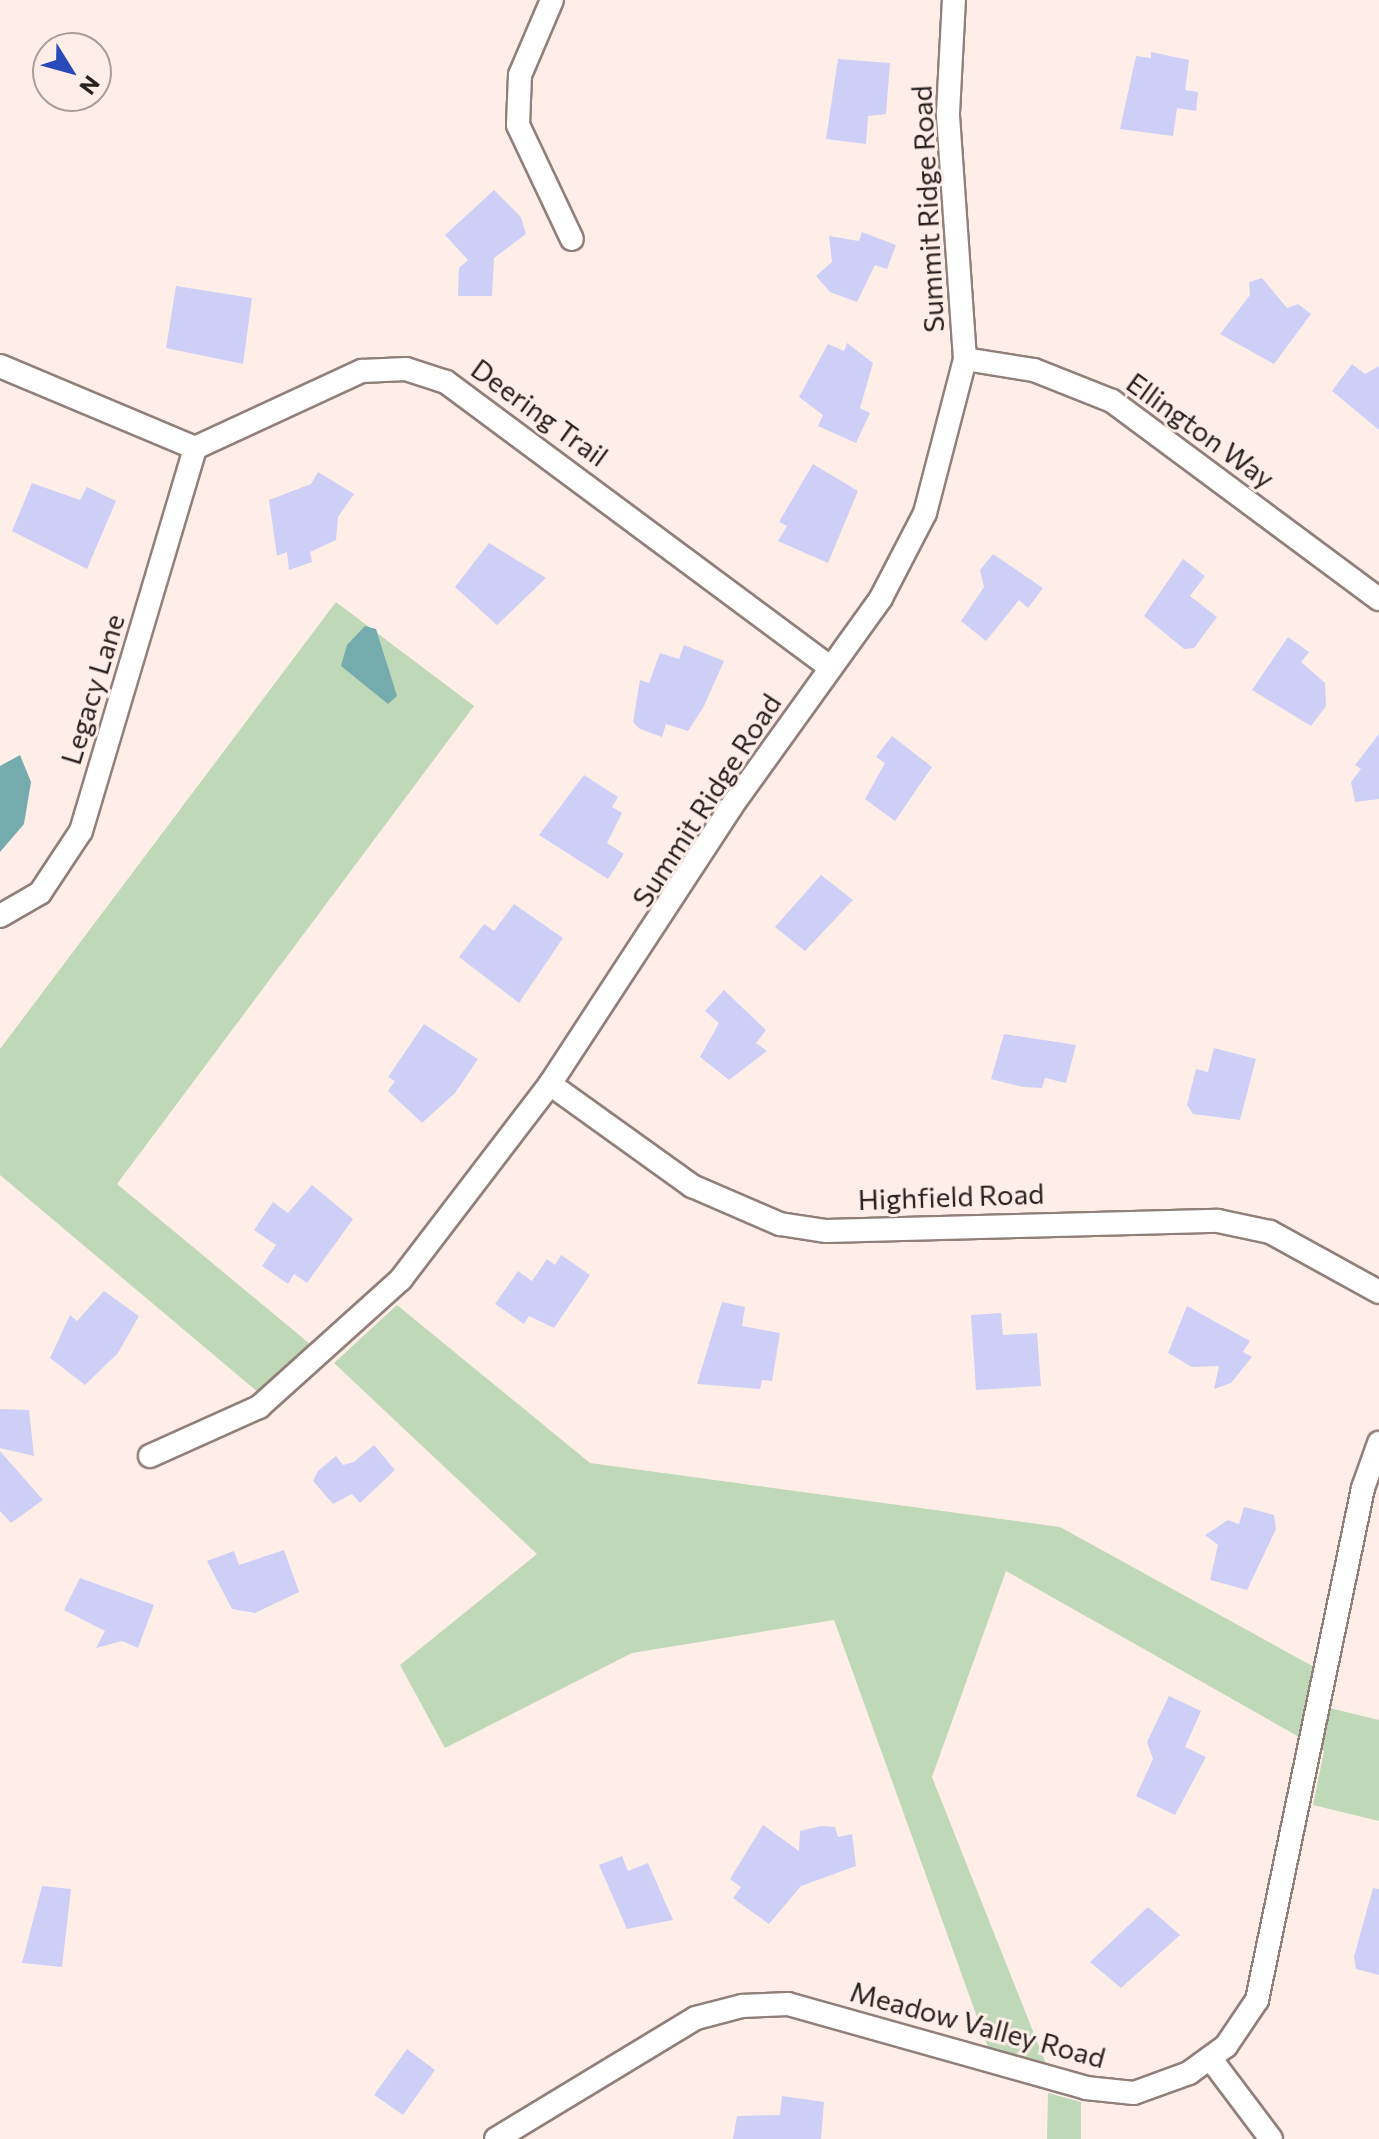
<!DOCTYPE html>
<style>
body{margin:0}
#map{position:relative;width:1379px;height:2139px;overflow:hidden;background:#ffeee8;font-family:Commissioner,sans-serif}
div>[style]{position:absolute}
.green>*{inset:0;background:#bfd8b8}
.water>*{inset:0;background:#75abac}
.building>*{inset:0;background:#cdcff7}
.roads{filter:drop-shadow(2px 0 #917f79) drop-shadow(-2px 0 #917f79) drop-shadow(0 2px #917f79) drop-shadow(0 -2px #917f79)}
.minor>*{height:22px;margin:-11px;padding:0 11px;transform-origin:11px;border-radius:11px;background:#fff}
span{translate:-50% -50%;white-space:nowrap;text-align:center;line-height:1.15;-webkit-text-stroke:6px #ffeee8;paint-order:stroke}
.street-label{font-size:28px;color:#29211f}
.north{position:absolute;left:32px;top:32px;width:80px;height:80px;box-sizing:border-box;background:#ffeee8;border:2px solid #a99c98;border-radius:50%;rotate:127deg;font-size:22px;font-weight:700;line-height:32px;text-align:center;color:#29211f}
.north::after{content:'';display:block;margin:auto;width:28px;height:36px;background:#294aba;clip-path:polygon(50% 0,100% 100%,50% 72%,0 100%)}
</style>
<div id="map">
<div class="green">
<div style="clip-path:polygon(336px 602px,474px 706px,117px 1184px,316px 1349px,259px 1393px,0 1175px,0 1049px)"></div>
<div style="clip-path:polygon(397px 1305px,590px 1463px,1060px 1527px,1316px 1668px,1309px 1703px,1379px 1720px,1379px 1821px,1313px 1805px,1324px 1751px,1006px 1571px,932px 1777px,1048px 2069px,990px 2053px,834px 1620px,632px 1653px,445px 1748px,400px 1665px,537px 1554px,334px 1363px)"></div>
<div style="clip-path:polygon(1048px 2093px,1081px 2102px,1081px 2139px,1047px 2139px)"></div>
</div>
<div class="water">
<div style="clip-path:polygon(365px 626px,376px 629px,397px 696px,388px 704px,341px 666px,347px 645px)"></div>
<div style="clip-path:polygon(20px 755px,31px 782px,24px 824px,0 852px,0 766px)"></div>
</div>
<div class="building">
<div style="clip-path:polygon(1151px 52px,1189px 60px,1185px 90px,1198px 92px,1196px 111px,1177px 108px,1173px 136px,1120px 129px,1136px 56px,1151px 58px)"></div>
<div style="clip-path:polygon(838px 59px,890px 63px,886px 114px,868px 116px,866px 144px,826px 139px)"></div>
<div style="clip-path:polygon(494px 190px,521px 217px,526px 234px,494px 258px,492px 296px,458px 296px,459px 268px,468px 260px,445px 235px)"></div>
<div style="clip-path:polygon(862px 232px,896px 245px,887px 269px,875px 265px,857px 302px,830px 292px,816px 276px,832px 262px,829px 236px,859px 241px)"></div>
<div style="clip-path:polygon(1262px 278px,1287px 308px,1298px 304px,1311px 314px,1274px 364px,1220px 334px,1250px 295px,1249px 282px)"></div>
<div style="clip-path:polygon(176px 286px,252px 298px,243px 364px,166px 348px)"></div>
<div style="clip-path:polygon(847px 343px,873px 363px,860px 408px,870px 413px,856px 443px,818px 426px,823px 415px,799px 397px,828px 344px,844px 351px)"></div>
<div style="clip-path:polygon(1352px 364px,1365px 374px,1379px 366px,1379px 430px,1332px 391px)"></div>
<div style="clip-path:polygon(813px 464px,858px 491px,828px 563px,778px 541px,787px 526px,779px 522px)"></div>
<div style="clip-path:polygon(318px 472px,354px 494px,338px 517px,336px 540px,310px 552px,312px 562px,289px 570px,287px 552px,277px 556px,269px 500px,311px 484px)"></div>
<div style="clip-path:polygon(32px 483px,80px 500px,87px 487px,116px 501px,87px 569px,12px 531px)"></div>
<div style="clip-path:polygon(489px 543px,546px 578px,497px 625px,455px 587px)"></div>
<div style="clip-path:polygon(993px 554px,1043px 588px,1028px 608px,1019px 600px,986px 641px,961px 621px,984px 587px,980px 570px)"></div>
<div style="clip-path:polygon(1183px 559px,1205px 576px,1190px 596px,1217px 617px,1194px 648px,1184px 649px,1144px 616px)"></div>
<div style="clip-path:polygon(1288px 637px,1309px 652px,1301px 662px,1325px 683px,1326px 706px,1311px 726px,1252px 690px)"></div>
<div style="clip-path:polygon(684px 645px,724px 661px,704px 706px,688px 731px,666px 724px,662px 737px,640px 729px,633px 722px,640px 680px,649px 683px,660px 653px,679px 659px)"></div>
<div style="clip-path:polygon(1379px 734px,1379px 799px,1355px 802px,1351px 782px,1361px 769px,1355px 765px)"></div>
<div style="clip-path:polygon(892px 736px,932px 767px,895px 821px,865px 799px,885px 763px,876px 757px)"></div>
<div style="clip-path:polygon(584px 775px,618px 797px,612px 807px,622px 813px,607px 843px,624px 854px,608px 879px,539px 835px)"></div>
<div style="clip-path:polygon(821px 875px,853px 900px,805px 951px,775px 927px)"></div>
<div style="clip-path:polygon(514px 904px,563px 938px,519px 1003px,459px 957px,484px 924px,494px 931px)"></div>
<div style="clip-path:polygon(724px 990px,766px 1030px,756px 1043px,767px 1051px,729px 1080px,700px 1057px,719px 1023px,705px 1011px)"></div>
<div style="clip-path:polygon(424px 1024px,478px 1059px,455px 1093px,422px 1123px,388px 1091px,395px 1081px,388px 1077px)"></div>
<div style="clip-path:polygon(1004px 1034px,1076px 1045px,1066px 1083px,1045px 1078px,1042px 1088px,1023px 1087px,991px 1079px)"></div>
<div style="clip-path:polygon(1214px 1048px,1256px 1059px,1240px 1120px,1193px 1114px,1187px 1105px,1196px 1069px,1208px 1072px)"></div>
<div style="clip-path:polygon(312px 1185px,353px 1219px,307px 1283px,294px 1274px,288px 1284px,262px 1266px,276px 1245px,254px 1230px,273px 1202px,288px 1213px)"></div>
<div style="clip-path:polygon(561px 1255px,590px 1275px,554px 1328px,529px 1316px,524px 1324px,495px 1304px,518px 1271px,532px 1281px,547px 1259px,555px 1265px)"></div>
<div style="clip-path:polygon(104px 1291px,139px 1316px,118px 1353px,85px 1385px,50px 1358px,70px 1315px,77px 1321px)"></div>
<div style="clip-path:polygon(722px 1302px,745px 1307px,742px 1326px,780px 1333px,772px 1381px,762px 1380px,760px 1389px,697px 1384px)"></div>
<div style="clip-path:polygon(1187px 1306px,1250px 1341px,1243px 1352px,1252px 1357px,1231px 1383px,1214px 1389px,1219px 1366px,1192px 1367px,1168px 1353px)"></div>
<div style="clip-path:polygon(1001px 1313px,1003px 1335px,1037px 1333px,1041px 1386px,976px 1390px,971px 1315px)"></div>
<div style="clip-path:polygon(0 1409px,29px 1410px,34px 1456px,0 1448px)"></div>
<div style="clip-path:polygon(374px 1445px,395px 1470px,360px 1503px,352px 1494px,333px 1504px,313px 1481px,318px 1471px,336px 1456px,343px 1465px,354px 1462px)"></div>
<div style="clip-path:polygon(0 1451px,43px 1500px,11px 1523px,0 1511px)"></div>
<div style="clip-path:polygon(1244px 1507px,1274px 1515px,1276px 1529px,1247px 1590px,1210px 1580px,1218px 1545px,1205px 1535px,1228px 1520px,1239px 1524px)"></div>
<div style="clip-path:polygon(284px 1550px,299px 1592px,255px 1613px,232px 1609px,207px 1561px,234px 1551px,239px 1565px)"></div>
<div style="clip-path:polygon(80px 1578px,154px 1605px,138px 1648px,122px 1641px,96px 1648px,105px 1631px,64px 1610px)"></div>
<div style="clip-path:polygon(1169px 1696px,1201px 1711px,1185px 1747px,1206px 1757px,1175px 1815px,1136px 1796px,1153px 1759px,1147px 1742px)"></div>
<div style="clip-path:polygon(763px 1825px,799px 1851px,800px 1831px,821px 1826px,835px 1827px,838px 1837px,852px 1834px,856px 1866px,801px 1886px,769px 1924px,733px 1898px,741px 1887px,730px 1879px)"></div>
<div style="clip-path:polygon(622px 1856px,628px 1871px,648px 1863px,673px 1920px,627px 1929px,599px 1865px)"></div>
<div style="clip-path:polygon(42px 1886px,71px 1889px,62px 1967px,22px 1963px)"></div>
<div style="clip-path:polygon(1373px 1888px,1379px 1889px,1379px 1975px,1356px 1969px,1354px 1957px)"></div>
<div style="clip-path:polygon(1148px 1907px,1180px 1935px,1121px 1988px,1090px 1962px)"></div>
<div style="clip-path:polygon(407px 2049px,435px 2070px,403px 2115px,374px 2095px)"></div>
<div style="clip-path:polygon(782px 2096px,824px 2102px,821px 2139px,733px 2139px,737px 2116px,780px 2115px)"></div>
</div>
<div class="roads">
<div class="minor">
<div style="left:552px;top:0;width:82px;rotate:113.1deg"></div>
<div style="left:520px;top:75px;width:50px;rotate:92.3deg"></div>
<div style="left:518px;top:125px;width:126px;rotate:64.7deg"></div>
<div style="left:965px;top:359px;width:70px;rotate:9.1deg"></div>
<div style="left:1034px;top:370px;width:84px;rotate:21.7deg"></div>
<div style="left:1112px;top:401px;width:332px;rotate:36.6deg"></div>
<div style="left:0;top:366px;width:212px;rotate:22.8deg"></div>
<div style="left:195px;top:448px;width:184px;rotate:-24.8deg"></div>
<div style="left:362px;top:371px;width:44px;rotate:-2.6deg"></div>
<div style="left:406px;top:369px;width:42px;rotate:18deg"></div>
<div style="left:446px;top:382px;width:478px;rotate:36.6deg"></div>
<div style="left:0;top:916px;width:46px;rotate:-29.9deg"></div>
<div style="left:40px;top:893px;width:74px;rotate:-56.5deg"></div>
<div style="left:81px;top:831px;width:400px;rotate:-73.4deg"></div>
<div style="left:550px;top:1084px;width:175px;rotate:35.7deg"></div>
<div style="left:692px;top:1186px;width:96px;rotate:23.4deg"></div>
<div style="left:780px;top:1224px;width:47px;rotate:8.7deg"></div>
<div style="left:826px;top:1231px;width:392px;rotate:-1.5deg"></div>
<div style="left:1218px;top:1221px;width:53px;rotate:11.9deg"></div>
<div style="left:1270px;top:1232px;width:124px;rotate:28.8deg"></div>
<div style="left:150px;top:1456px;width:120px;rotate:-24.2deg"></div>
<div style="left:259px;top:1407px;width:191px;rotate:-42deg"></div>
<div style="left:401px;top:1279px;width:245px;rotate:-52.6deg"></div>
<div style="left:550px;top:1084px;width:331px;rotate:-56.8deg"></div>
<div style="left:731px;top:807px;width:257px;rotate:-54.3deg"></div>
<div style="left:881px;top:598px;width:96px;rotate:-62.6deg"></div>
<div style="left:925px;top:513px;width:159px;rotate:-75.4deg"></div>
<div style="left:965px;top:359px;width:247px;rotate:-94deg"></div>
<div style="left:948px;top:113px;width:113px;rotate:-87deg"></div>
<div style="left:1210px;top:2058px;width:101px;rotate:53deg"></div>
<div style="left:496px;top:2139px;width:234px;rotate:-31.2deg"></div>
<div style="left:696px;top:2018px;width:48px;rotate:-14.6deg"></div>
<div style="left:742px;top:2006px;width:46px;rotate:-2.5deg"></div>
<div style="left:788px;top:2004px;width:310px;rotate:15.7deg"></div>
<div style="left:1086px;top:2088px;width:48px;rotate:5.9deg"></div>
<div style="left:1134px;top:2093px;width:59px;rotate:-20deg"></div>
<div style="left:1189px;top:2073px;width:46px;rotate:-36.1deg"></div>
<div style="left:1226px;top:2046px;width:55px;rotate:-56deg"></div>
<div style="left:1257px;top:2000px;width:523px;rotate:-78.3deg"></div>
<div style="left:1363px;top:1488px;width:48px;rotate:-70.4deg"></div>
</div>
</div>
<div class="street-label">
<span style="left:927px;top:209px;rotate:-93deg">Summit Ridge Road</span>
<span style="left:540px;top:412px;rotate:36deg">Deering Trail</span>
<span style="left:1201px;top:430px;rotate:36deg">Ellington Way</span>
<span style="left:92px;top:689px;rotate:-73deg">Legacy Lane</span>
<span style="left:706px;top:800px;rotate:-57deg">Summit Ridge Road</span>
<span style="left:951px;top:1196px;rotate:-2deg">Highfield Road</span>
<span style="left:978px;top:2024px;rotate:15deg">Meadow Valley Road</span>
</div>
<div class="north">N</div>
</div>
